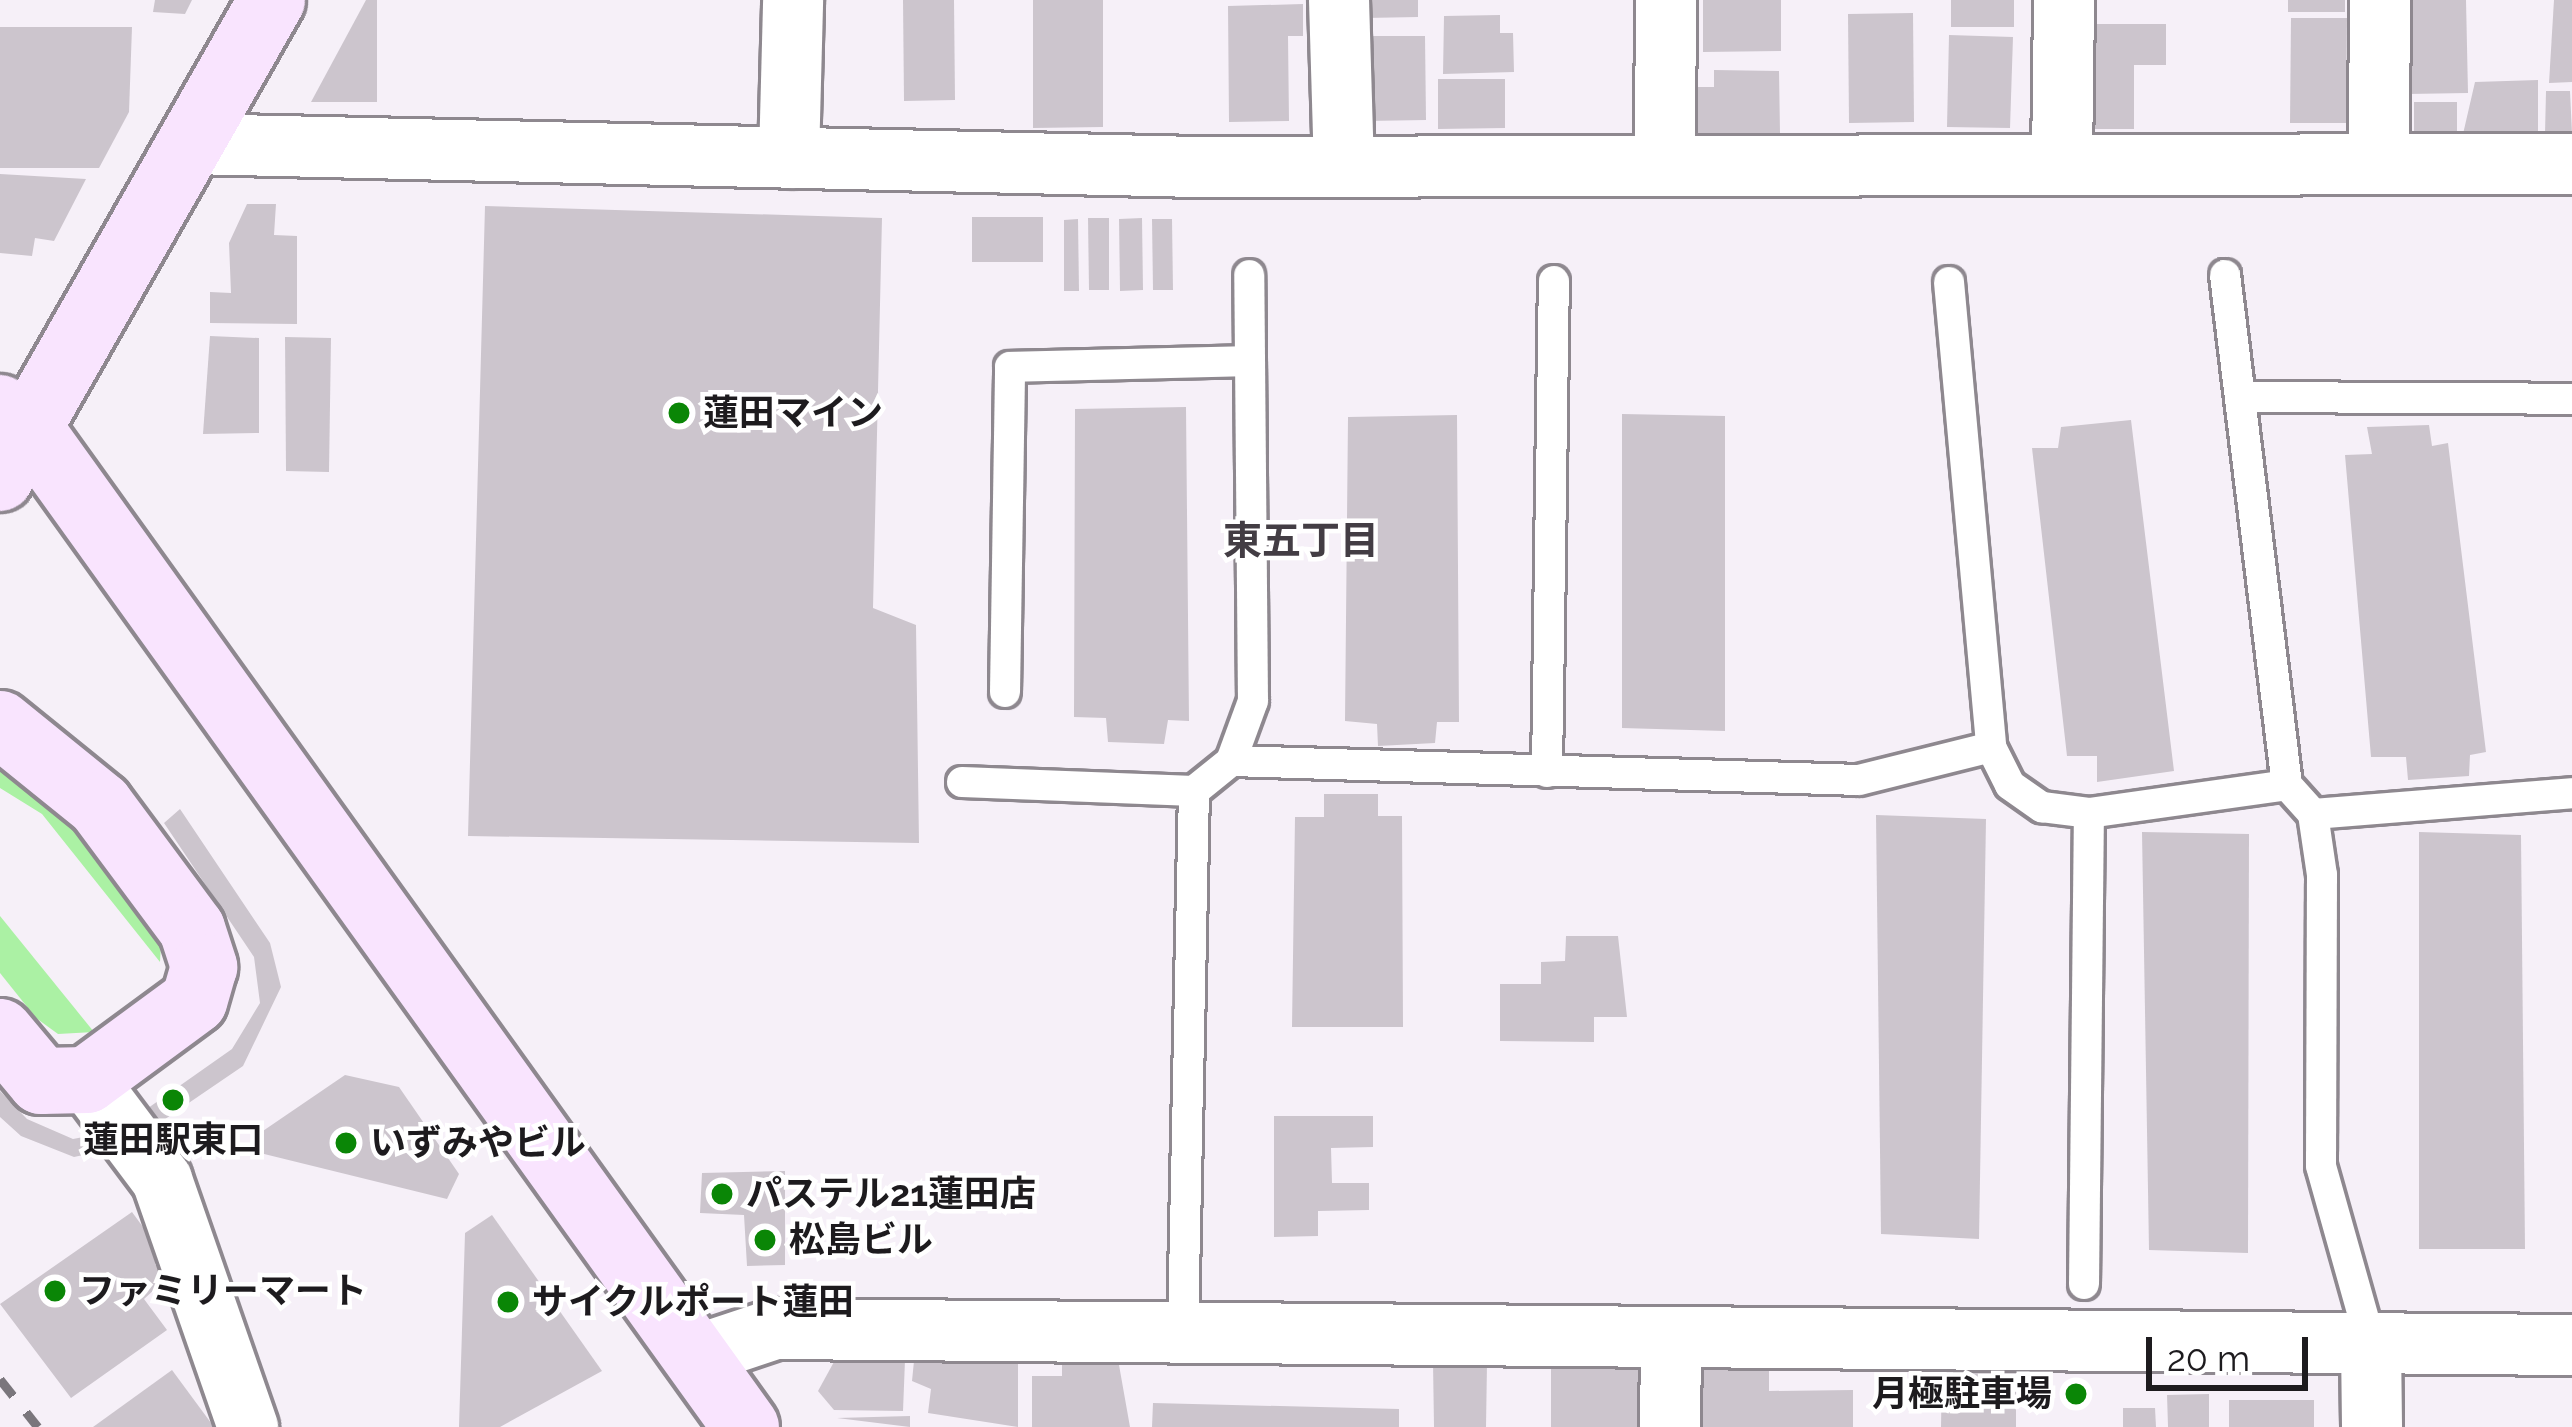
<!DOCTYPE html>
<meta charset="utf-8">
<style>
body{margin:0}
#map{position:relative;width:2572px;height:1427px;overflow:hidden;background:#f6f0f8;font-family:Raleway,"Noto Sans JP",sans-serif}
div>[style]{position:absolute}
.green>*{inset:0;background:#abf1a4}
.building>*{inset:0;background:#ccc5cd}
.roads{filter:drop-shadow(3px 0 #8e888f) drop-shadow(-3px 0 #8e888f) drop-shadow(0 3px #8e888f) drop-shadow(0 -3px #8e888f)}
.lane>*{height:30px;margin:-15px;padding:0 15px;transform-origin:15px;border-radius:15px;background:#fff}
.street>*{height:60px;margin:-30px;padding:0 30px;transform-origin:30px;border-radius:30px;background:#fff}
.secondary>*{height:66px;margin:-33px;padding:0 33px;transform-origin:33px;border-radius:33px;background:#f9e4fe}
.rail>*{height:9px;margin-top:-4.5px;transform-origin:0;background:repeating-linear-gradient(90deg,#7a767c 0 21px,transparent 0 42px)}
.dots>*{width:33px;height:33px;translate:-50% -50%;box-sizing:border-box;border:6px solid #fff;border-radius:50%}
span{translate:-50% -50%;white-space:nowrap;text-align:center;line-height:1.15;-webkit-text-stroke:9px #fff;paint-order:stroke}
.poi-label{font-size:36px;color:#1d1b1e;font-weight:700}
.left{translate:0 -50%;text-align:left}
.right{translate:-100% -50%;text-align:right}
.neighbourhood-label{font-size:39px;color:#433d44;font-weight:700}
.scale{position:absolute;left:2146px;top:1337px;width:162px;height:54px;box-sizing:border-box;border:6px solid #1d1b1e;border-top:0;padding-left:15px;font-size:36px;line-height:42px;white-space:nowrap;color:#1d1b1e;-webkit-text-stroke:9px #fff;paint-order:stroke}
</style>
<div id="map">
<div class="green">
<div style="clip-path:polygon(0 753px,68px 804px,162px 927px,160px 962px,42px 814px,0 788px)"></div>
<div style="clip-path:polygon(0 916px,94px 1032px,58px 1034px,36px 1018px,0 973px)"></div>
</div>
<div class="building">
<div style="clip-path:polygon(155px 0,192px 0,185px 14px,153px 12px)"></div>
<div style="clip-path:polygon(366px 0,377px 0,377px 102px,311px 102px)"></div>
<div style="clip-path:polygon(903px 0,954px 0,955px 100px,904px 101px)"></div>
<div style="clip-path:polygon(1033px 0,1103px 0,1103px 127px,1033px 128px)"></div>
<div style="clip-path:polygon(1365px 0,1418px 0,1418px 17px,1365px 18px)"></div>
<div style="clip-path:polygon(1703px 0,1781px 0,1781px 51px,1703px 52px)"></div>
<div style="clip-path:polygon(1951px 0,2014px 0,2014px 27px,1951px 27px)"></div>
<div style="clip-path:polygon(2288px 0,2345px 0,2345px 12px,2288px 12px)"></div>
<div style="clip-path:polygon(2407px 0,2466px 0,2468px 93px,2408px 94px)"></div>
<div style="clip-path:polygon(2554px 0,2572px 0,2572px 82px,2549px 83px)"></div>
<div style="clip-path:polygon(1303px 4px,1303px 36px,1288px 36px,1289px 121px,1229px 122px,1228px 6px)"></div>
<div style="clip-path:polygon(1913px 13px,1914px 122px,1849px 123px,1848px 14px)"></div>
<div style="clip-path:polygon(1500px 15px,1500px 33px,1513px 33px,1514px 72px,1443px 74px,1444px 16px)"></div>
<div style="clip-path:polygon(2291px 18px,2347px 18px,2346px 123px,2290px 123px)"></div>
<div style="clip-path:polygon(2087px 24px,2166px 24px,2166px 65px,2134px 65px,2134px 129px,2087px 129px)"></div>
<div style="clip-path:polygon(0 27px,132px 27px,129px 112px,99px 168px,0 168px)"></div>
<div style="clip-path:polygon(1949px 35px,2013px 37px,2010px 128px,1947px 127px)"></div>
<div style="clip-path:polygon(1365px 36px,1425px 36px,1426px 120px,1366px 121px)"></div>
<div style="clip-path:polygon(1714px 70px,1779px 71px,1780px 133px,1693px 134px,1692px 87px,1714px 87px)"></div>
<div style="clip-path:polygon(1438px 79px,1505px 79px,1505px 128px,1438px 129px)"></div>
<div style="clip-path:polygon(2538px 80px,2538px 133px,2463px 134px,2475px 82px)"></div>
<div style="clip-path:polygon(2546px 91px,2570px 91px,2572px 134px,2545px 134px)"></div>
<div style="clip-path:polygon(2414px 102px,2457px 102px,2457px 136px,2414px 136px)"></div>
<div style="clip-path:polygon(0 174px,86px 179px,54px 241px,35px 238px,32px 256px,0 253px)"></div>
<div style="clip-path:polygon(247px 204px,276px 204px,274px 235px,297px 236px,297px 324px,210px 323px,210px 292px,231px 293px,229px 243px)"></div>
<div style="clip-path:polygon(485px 206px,882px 218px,873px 608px,916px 625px,919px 843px,468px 836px)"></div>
<div style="clip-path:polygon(972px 217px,1043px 217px,1043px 262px,972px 262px)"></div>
<div style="clip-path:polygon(1088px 218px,1109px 218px,1109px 290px,1089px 290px)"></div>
<div style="clip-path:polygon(1142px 218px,1143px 290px,1120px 291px,1119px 219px)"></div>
<div style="clip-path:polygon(1078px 219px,1079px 291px,1064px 291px,1064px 220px)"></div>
<div style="clip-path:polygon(1152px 219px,1172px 219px,1173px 290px,1153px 290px)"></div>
<div style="clip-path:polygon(210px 336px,259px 338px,259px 433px,203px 434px)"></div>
<div style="clip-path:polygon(285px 337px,331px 338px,329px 472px,286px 471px)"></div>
<div style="clip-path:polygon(1186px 407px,1189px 721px,1168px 720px,1164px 744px,1108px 742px,1106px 718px,1074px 717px,1075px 409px)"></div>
<div style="clip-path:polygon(1622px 414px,1725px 416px,1725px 731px,1622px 728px)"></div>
<div style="clip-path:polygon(1457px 415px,1459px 722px,1437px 722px,1435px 743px,1378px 746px,1377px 724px,1345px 721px,1348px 417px)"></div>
<div style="clip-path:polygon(2131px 420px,2174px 771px,2097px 782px,2097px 756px,2067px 756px,2032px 448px,2058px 448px,2061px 427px)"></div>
<div style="clip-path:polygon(2429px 425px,2432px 446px,2448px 443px,2486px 752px,2470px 755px,2469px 776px,2408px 780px,2406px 757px,2371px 757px,2345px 455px,2372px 454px,2367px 427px)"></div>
<div style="clip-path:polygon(1324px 794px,1378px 794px,1378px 816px,1402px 816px,1403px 1027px,1292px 1027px,1295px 817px,1324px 817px)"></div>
<div style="clip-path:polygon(180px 809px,270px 943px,281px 987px,243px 1066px,152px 1128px,141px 1113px,232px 1049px,260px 1003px,254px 957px,164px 823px)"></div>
<div style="clip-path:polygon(1876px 815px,1986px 819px,1979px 1239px,1881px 1234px)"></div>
<div style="clip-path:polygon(2142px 832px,2249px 834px,2248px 1253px,2149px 1250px)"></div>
<div style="clip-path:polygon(2419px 832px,2521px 835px,2525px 1249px,2419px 1249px)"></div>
<div style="clip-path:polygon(1566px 936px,1618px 936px,1627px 1017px,1594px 1017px,1594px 1042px,1500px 1041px,1500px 984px,1541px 984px,1541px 962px,1565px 961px)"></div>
<div style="clip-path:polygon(345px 1075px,399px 1087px,459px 1174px,447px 1199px,252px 1151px,257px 1135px)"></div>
<div style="clip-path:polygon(0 1091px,27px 1119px,73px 1139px,94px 1135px,102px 1151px,74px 1157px,21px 1136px,0 1117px)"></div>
<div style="clip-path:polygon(1274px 1116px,1373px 1116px,1373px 1147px,1331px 1148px,1332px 1183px,1369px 1183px,1369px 1210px,1318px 1211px,1318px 1236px,1274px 1237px)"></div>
<div style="clip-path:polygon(785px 1171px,785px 1265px,747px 1266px,744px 1215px,700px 1213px,702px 1173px)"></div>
<div style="clip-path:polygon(132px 1212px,165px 1257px,155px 1264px,166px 1279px,144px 1299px,167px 1330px,71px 1398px,0 1304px)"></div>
<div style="clip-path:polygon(492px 1215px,602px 1371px,500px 1427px,459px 1427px,465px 1233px)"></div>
<div style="clip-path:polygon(835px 1360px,905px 1360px,903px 1411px,834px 1410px,818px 1391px)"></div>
<div style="clip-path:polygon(1018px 1360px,1018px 1427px,928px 1413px,931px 1389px,912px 1381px,914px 1361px)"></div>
<div style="clip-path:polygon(1433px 1362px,1487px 1364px,1486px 1427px,1434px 1427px)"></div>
<div style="clip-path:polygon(1769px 1362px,1769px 1391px,1853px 1390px,1853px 1427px,1697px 1427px,1697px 1363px)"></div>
<div style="clip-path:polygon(1638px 1363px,1639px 1427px,1551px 1427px,1551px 1364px)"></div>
<div style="clip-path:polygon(1062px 1365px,1119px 1365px,1130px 1427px,1032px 1427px,1032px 1376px,1062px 1376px)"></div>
<div style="clip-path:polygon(1942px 1367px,2016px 1367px,2016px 1427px,1941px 1427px)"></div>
<div style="clip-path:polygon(172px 1370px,214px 1427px,93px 1427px)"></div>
<div style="clip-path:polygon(2209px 1394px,2209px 1427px,2168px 1427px,2167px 1395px)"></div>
<div style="clip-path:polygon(2229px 1400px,2314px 1400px,2314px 1427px,2229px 1427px)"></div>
<div style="clip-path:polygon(1153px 1403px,1399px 1409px,1399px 1427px,1152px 1427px)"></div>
<div style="clip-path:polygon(2123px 1408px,2155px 1408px,2156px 1427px,2123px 1427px)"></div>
<div style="clip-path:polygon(910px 1416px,910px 1427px,837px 1418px)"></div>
</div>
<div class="roads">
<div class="lane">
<div style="left:2225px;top:275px;width:514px;rotate:83.07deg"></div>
<div style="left:2287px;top:785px;width:39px;rotate:48deg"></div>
<div style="left:2313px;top:814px;width:62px;rotate:81.6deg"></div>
<div style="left:2322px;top:875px;width:291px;rotate:90.2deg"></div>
<div style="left:2321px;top:1166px;width:185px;rotate:74.3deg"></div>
<div style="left:1949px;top:282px;width:467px;rotate:84.8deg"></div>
<div style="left:1991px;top:747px;width:42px;rotate:63.4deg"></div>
<div style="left:2010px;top:785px;width:39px;rotate:35deg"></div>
<div style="left:2042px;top:807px;width:47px;rotate:7.3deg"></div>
<div style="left:2089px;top:813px;width:200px;rotate:-8deg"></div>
<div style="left:2240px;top:397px;width:332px;rotate:0.3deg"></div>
<div style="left:1005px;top:692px;width:325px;rotate:-89.1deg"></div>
<div style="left:1010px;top:367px;width:238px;rotate:-1.4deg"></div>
<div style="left:1231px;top:761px;width:64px;rotate:-69.9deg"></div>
<div style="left:1253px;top:701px;width:426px;rotate:-90.5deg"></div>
<div style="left:1547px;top:772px;width:491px;rotate:-89.2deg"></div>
<div style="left:962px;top:782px;width:232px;rotate:2.2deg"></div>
<div style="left:1194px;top:791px;width:48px;rotate:-39deg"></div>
<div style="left:1231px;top:761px;width:628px;rotate:1.73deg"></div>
<div style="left:1859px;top:780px;width:136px;rotate:-14deg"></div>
<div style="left:2313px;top:814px;width:260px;rotate:-4.6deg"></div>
<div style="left:2084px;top:1284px;width:471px;rotate:-89.4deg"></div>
<div style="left:1183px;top:1328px;width:537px;rotate:-88.83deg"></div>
</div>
<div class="street">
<div style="left:1339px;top:0;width:165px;rotate:88.3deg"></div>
<div style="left:191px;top:144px;width:1008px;rotate:1.31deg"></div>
<div style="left:1199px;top:167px;width:1373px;rotate:-0.13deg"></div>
<div style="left:789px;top:158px;width:158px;rotate:-88.5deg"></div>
<div style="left:2062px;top:164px;width:164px;rotate:-89.3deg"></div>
<div style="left:2379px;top:164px;width:164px;rotate:-89.7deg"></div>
<div style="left:1665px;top:165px;width:165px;rotate:-89.7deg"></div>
<div style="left:87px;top:1080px;width:125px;rotate:53.1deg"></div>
<div style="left:162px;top:1180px;width:262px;rotate:70.8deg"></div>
<div style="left:2371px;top:1344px;width:83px;rotate:89.3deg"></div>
<div style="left:697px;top:1355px;width:82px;rotate:-18.4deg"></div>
<div style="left:775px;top:1329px;width:1797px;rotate:0.51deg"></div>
<div style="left:1670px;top:1427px;width:87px;rotate:-89.3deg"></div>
</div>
<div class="secondary">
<div style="left:0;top:408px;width:37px;rotate:35deg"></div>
<div style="left:30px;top:429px;width:1228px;rotate:54.34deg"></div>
<div style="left:0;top:478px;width:550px;rotate:-60.36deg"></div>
<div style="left:0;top:724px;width:129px;rotate:39deg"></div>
<div style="left:100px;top:805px;width:154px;rotate:53.4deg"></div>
<div style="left:192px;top:929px;width:40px;rotate:72deg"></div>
<div style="left:204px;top:967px;width:35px;rotate:106deg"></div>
<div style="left:194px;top:1001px;width:133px;rotate:143.6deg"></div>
<div style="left:87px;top:1080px;width:46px;rotate:178.8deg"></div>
<div style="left:41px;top:1081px;width:64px;rotate:-129.9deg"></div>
</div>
</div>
<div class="rail">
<div style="left:0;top:1379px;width:61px;rotate:51.6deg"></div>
</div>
<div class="dots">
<div style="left:679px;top:413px;background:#0a8606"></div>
<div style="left:173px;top:1100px;background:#0a8606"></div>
<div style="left:346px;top:1143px;background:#0a8606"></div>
<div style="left:722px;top:1194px;background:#0a8606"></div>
<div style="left:765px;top:1240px;background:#0a8606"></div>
<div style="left:55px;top:1291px;background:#0a8606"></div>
<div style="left:508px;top:1302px;background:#0a8606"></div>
<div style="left:2076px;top:1394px;background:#0a8606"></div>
</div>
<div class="poi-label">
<span class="left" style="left:703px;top:413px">蓮田マイン</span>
<span style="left:173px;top:1140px">蓮田駅東口</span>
<span class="left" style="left:370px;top:1143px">いずみやビル</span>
<span class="left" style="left:746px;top:1194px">パステル21蓮田店</span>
<span class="left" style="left:789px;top:1240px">松島ビル</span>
<span class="left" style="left:79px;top:1291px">ファミリーマート</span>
<span class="left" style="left:532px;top:1302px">サイクルポート蓮田</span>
<span class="right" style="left:2052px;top:1394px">月極駐車場</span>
</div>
<div class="neighbourhood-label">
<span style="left:1301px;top:540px">東五丁目</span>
</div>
<div class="scale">20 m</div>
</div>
